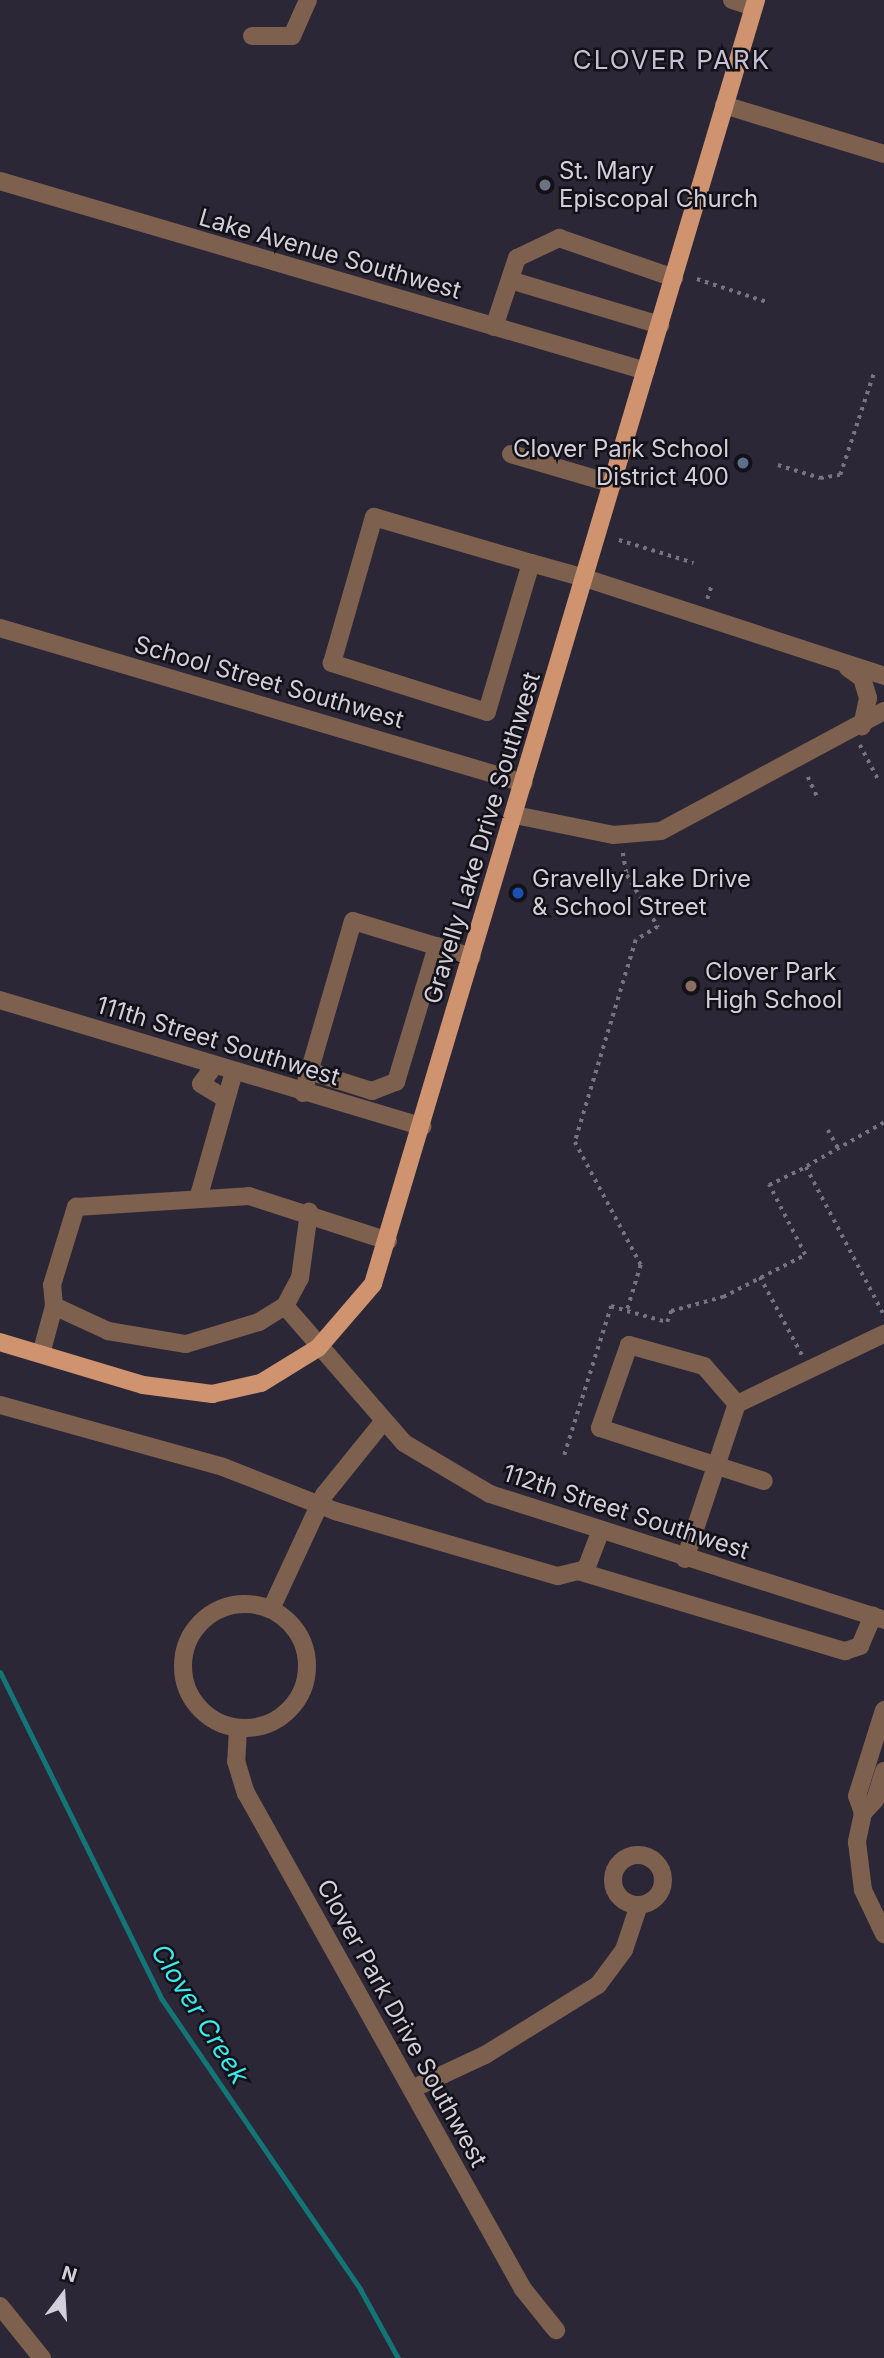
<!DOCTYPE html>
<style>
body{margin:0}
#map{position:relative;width:884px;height:2358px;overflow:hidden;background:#2c2737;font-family:Inter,sans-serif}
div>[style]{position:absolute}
.stream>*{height:5px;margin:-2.5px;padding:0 2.5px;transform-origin:2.5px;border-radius:2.5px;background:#127576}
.path>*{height:3.5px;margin-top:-1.75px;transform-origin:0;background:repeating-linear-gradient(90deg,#777381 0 3.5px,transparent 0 8.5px)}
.minor>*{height:18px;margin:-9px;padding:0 9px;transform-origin:9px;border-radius:9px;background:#7d604e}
.minor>.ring{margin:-9px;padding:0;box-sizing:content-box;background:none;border:18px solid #7d604e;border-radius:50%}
.major>*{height:18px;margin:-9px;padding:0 9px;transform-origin:9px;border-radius:9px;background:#cf946f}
.dots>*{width:19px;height:19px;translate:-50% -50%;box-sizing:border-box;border:4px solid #131118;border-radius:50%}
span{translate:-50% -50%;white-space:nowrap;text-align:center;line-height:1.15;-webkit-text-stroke:5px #131118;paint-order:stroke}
.poi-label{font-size:24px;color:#d2cfda}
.left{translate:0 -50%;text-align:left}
.right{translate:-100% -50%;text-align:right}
.street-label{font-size:24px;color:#d2cfda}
.neighbourhood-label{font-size:26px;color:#c6c0d4;letter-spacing:2px}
.water-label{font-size:26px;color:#3ce9ec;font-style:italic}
.north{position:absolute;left:28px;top:2260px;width:70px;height:70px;-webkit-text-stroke:5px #131118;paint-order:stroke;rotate:17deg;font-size:19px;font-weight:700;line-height:28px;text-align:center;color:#d2cfda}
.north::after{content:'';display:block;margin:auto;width:24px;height:32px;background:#d2cfda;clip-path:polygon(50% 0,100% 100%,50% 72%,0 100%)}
</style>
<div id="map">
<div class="stream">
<div style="left:0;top:1672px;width:364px;rotate:63.7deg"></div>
<div style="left:161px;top:1998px;width:353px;rotate:55.6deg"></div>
<div style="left:360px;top:2289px;width:79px;rotate:61.2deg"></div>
</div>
<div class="path">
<div style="left:697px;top:279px;width:74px;rotate:18.2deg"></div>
<div style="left:778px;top:465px;width:44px;rotate:17.2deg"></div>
<div style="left:820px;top:478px;width:20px;rotate:-9deg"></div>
<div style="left:840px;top:475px;width:108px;rotate:-71.7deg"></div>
<div style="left:619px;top:540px;width:78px;rotate:17deg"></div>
<div style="left:707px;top:599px;width:16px;rotate:-72deg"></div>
<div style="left:860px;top:745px;width:41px;rotate:62.2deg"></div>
<div style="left:808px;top:777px;width:21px;rotate:65deg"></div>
<div style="left:623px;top:853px;width:22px;rotate:80deg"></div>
<div style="left:627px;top:875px;width:61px;rotate:59.2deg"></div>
<div style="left:658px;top:927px;width:26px;rotate:149deg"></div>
<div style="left:636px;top:940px;width:211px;rotate:106.8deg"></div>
<div style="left:575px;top:1142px;width:140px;rotate:61.8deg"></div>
<div style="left:641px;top:1265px;width:48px;rotate:106.9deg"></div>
<div style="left:627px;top:1311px;width:41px;rotate:15.4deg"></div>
<div style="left:667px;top:1322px;width:12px;rotate:-70deg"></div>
<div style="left:671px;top:1311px;width:54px;rotate:-15.1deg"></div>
<div style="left:723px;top:1297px;width:92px;rotate:-27.1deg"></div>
<div style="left:805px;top:1255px;width:79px;rotate:-117.2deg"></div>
<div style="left:769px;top:1185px;width:41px;rotate:-25.9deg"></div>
<div style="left:884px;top:1123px;width:90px;rotate:150.6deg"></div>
<div style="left:806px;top:1167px;width:167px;rotate:62.2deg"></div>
<div style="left:828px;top:1130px;width:21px;rotate:61deg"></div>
<div style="left:760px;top:1277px;width:89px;rotate:61.7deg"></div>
<div style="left:564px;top:1455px;width:156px;rotate:-72.5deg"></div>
<div style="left:611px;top:1306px;width:17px;rotate:17deg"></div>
</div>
<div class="minor">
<div style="left:732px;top:0;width:23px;rotate:18deg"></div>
<div style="left:252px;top:36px;width:40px"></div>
<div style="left:292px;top:36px;width:39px;rotate:-66deg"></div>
<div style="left:724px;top:105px;width:167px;rotate:17deg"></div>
<div style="left:0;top:181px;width:673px;rotate:16.39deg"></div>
<div style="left:510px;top:280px;width:157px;rotate:16.7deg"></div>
<div style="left:494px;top:327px;width:73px;rotate:-71.6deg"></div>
<div style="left:517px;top:258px;width:47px;rotate:-25.5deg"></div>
<div style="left:559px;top:238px;width:122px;rotate:19.2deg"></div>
<div style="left:511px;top:454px;width:106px;rotate:16.4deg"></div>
<div style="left:531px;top:563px;width:155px;rotate:106.5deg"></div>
<div style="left:487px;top:712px;width:163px;rotate:-162.5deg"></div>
<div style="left:332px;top:663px;width:152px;rotate:-74deg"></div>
<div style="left:374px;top:517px;width:164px;rotate:16.3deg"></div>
<div style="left:531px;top:563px;width:56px;rotate:15.5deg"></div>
<div style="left:585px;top:578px;width:315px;rotate:18.1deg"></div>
<div style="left:0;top:628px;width:546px;rotate:16.48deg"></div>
<div style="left:848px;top:668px;width:17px;rotate:36deg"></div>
<div style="left:862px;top:678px;width:21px;rotate:73deg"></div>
<div style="left:868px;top:698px;width:29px;rotate:102deg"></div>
<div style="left:515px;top:815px;width:100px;rotate:11.5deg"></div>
<div style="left:613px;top:835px;width:48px;rotate:-4.8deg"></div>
<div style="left:661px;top:831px;width:253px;rotate:-28.3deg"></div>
<div style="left:0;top:1000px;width:441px;rotate:16.7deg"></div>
<div style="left:214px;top:1066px;width:22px;rotate:126deg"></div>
<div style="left:201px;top:1084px;width:29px;rotate:31deg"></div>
<div style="left:309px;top:1071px;width:66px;rotate:17.6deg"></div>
<div style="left:372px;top:1091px;width:26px;rotate:-21deg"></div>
<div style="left:396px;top:1082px;width:142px;rotate:-73.2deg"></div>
<div style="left:303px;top:1093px;width:179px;rotate:-73.8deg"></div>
<div style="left:353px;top:921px;width:124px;rotate:16.8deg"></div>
<div style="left:198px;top:1199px;width:132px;rotate:-74.2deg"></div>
<div style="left:54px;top:1306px;width:60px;rotate:24.8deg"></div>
<div style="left:108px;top:1331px;width:79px;rotate:9.5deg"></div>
<div style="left:186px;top:1344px;width:76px;rotate:-16.8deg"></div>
<div style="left:259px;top:1322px;width:31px;rotate:-32deg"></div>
<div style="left:285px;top:1306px;width:32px;rotate:-62deg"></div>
<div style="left:300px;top:1278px;width:67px;rotate:-82.2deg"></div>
<div style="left:285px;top:1306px;width:181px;rotate:49deg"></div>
<div style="left:404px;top:1443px;width:100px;rotate:30.7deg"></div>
<div style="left:490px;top:1494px;width:414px;rotate:17.7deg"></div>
<div style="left:41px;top:1354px;width:50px;rotate:-74.8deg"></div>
<div style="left:54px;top:1306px;width:21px;rotate:-95deg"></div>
<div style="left:52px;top:1285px;width:82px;rotate:-72.9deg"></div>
<div style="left:76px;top:1207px;width:173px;rotate:-3.6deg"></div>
<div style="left:249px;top:1196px;width:146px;rotate:17.9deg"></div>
<div style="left:737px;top:1404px;width:50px;rotate:-131deg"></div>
<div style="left:704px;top:1366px;width:78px;rotate:-164.4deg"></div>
<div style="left:629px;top:1345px;width:88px;rotate:109.3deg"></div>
<div style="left:600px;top:1428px;width:172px;rotate:17.9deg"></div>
<div style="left:0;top:1405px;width:231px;rotate:15.5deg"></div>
<div style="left:223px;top:1467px;width:120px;rotate:21.4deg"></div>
<div style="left:335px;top:1511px;width:232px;rotate:16.3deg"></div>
<div style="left:558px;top:1576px;width:29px;rotate:-14deg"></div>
<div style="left:586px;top:1569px;width:39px;rotate:-69deg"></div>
<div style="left:685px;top:1559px;width:163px;rotate:-71.5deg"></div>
<div style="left:737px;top:1404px;width:163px;rotate:-25.5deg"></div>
<div style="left:581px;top:1572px;width:276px;rotate:16.7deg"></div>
<div style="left:845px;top:1651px;width:16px;rotate:-18deg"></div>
<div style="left:860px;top:1646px;width:33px;rotate:-67deg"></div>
<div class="ring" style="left:183px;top:1604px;width:106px;height:106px"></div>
<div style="left:271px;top:1609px;width:126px;rotate:-65.1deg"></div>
<div style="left:324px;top:1495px;width:94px;rotate:-51.1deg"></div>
<div style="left:238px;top:1728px;width:33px;rotate:93deg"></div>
<div style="left:236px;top:1761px;width:34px;rotate:73deg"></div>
<div style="left:246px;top:1793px;width:568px;rotate:60.82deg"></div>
<div style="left:523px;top:2289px;width:53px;rotate:51.2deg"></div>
<div style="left:884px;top:1771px;width:30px;rotate:107deg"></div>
<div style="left:875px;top:1800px;width:18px;rotate:133deg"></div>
<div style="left:863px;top:1813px;width:30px;rotate:102deg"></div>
<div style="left:857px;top:1842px;width:48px;rotate:82.9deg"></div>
<div style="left:863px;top:1890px;width:49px;rotate:64.5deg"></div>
<div style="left:863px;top:1813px;width:18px;rotate:-109deg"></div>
<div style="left:857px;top:1796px;width:90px;rotate:-72.6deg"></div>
<div class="ring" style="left:613px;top:1855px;width:32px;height:32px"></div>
<div style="left:412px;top:2089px;width:81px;rotate:-25deg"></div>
<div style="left:485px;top:2055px;width:133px;rotate:-31.8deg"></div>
<div style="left:598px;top:1985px;width:44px;rotate:-53.4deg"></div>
<div style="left:624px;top:1950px;width:47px;rotate:-71.6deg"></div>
<div style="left:0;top:2306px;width:67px;rotate:51.1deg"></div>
</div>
<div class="major">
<div style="left:0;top:1342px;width:149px;rotate:16.7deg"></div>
<div style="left:143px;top:1385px;width:70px;rotate:7.4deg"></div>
<div style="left:212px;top:1394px;width:50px;rotate:-12.7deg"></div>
<div style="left:261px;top:1383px;width:67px;rotate:-31.6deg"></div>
<div style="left:318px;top:1348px;width:84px;rotate:-49.3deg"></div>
<div style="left:373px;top:1284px;width:1340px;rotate:-73.39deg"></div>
</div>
<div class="dots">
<div style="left:545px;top:185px;background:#6b7280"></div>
<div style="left:743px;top:463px;background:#5c6f8a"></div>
<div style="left:518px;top:893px;background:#1a4fb4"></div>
<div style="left:691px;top:986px;background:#8d6e63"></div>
</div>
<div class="poi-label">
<span class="left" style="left:559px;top:185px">St. Mary<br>Episcopal Church</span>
<span class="right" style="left:729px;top:463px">Clover Park School<br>District 400</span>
<span class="left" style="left:532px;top:893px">Gravelly Lake Drive<br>&amp; School Street</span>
<span class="left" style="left:705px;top:986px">Clover Park<br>High School</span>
</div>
<div class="street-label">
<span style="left:330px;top:254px;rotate:16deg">Lake Avenue Southwest</span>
<span style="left:269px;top:682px;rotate:16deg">School Street Southwest</span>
<span style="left:482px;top:838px;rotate:-73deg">Gravelly Lake Drive Southwest</span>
<span style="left:218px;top:1041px;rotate:17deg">111th Street Southwest</span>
<span style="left:626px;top:1512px;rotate:18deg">112th Street Southwest</span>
<span style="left:402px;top:2023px;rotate:61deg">Clover Park Drive Southwest</span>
</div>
<div class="neighbourhood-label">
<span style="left:672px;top:60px">CLOVER PARK</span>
</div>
<div class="water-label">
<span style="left:200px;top:2014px;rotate:58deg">Clover Creek</span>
</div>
<div class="north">N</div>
</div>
